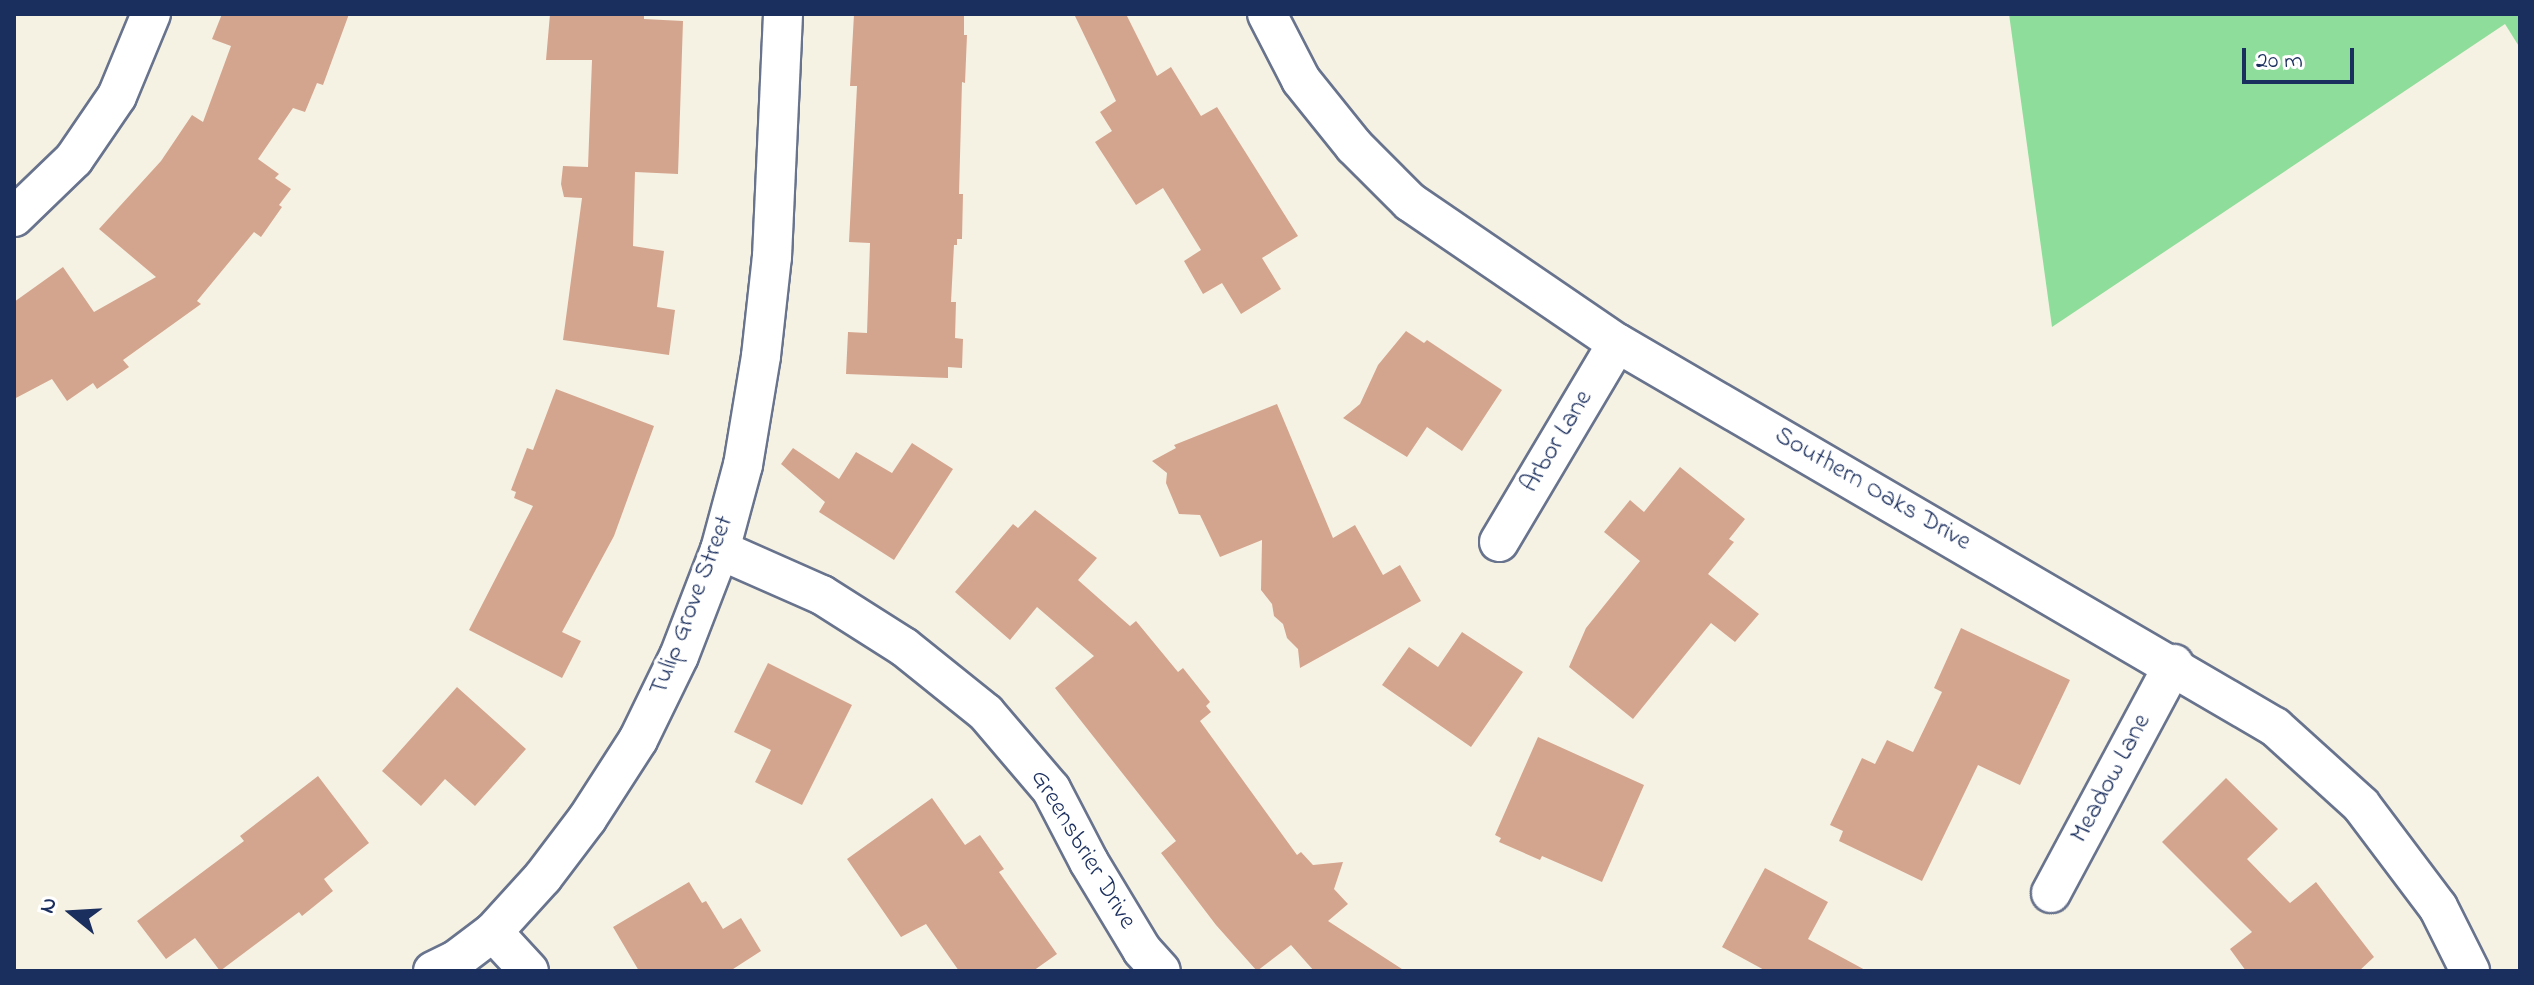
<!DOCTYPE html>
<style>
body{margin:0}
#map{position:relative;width:2534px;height:985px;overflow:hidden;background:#f6f2e3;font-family:"Indie Flower",sans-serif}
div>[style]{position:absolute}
.green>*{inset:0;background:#8fdd9b}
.building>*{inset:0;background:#d4a58e}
.roads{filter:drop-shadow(2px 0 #68738d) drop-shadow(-2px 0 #68738d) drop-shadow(0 2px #68738d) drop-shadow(0 -2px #68738d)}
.street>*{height:38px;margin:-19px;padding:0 19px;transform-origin:19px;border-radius:19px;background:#fff}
span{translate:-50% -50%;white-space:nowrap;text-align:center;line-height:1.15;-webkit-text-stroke:7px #fff;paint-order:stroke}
.street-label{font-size:26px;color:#1b2f5e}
.frame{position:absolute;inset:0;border:16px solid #1b2f5e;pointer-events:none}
.north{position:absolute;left:32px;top:873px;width:80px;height:80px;-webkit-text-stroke:6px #fff;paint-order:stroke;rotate:288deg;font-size:22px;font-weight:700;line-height:32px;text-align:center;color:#1b2f5e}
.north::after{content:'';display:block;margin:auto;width:28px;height:36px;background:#1b2f5e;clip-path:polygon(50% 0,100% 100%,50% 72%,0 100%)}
.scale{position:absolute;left:2242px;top:48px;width:112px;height:36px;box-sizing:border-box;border:4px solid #1b2f5e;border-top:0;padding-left:10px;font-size:24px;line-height:28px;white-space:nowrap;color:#1b2f5e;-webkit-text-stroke:6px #fff;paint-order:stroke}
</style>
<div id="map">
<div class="green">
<div style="clip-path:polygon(2009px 14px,2520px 14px,2520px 48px,2505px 24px,2052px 327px)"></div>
</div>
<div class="building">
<div style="clip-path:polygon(222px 14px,349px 14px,323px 85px,317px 83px,305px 112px,293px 108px,258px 159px,279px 174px,275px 178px,291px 189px,279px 205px,282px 207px,261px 237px,254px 232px,197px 301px,201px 304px,123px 360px,129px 367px,97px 389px,93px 383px,67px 401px,52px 379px,14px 399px,14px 302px,63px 267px,94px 312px,156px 277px,99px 229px,161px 161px,192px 115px,203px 122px,231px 46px,212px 39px)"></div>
<div style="clip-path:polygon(550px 14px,644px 14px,644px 19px,683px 21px,678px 174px,635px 172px,633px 246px,664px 251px,657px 307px,675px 310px,669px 355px,563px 340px,582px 198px,564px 197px,561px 184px,563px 166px,588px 167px,592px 60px,546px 60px)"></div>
<div style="clip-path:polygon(854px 14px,964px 14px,964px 35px,967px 35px,965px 83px,962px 82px,959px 194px,963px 194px,962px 239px,957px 239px,957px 245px,954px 245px,951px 302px,956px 302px,955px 338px,963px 339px,962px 368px,948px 367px,948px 378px,846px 374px,848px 332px,867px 333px,870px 243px,849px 242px,857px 86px,850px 86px)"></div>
<div style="clip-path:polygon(1074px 14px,1126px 14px,1157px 76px,1171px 67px,1201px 116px,1217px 107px,1298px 236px,1262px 258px,1281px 289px,1241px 314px,1222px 283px,1203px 294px,1184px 261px,1201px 250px,1163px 188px,1136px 205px,1095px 142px,1112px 131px,1100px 112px,1116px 101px)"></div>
<div style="clip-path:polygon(1406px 331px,1424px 343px,1427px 340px,1502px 390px,1462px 451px,1427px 427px,1407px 457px,1343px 418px,1360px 404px,1378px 365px)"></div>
<div style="clip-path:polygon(556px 389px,654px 426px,614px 536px,562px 632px,581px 641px,562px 678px,469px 630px,533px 506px,514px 498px,516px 492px,511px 490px,527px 448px,533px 450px)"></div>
<div style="clip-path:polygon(1277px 404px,1333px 538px,1355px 525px,1383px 575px,1400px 565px,1421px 601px,1300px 668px,1298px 649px,1287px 638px,1283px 624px,1274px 616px,1272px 604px,1261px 590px,1262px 540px,1220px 557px,1200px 515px,1179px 514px,1166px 483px,1167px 473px,1152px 461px,1176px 448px,1174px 445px)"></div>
<div style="clip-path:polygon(912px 443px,953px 469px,894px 560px,819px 512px,825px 502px,781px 464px,793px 448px,839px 479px,856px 452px,892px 473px)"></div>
<div style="clip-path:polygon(1680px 467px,1745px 519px,1729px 539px,1734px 542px,1708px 574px,1759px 614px,1735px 642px,1711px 623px,1633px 719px,1569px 667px,1586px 628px,1640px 561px,1604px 532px,1630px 500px,1644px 512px)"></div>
<div style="clip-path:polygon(1035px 510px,1097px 558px,1078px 580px,1130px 626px,1136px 621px,1178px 672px,1183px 668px,1210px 702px,1206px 706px,1211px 712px,1200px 721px,1297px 855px,1301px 852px,1313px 865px,1343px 862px,1334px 889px,1348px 904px,1328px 921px,1405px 971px,1314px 971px,1291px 945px,1257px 971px,1216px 925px,1161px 853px,1176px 841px,1055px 688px,1094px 656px,1037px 607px,1010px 640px,955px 592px,1013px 524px,1018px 528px)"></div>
<div style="clip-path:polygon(1961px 628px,2070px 680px,2020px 785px,1978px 765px,1922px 881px,1839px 841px,1843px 831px,1830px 825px,1862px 758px,1875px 764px,1887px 740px,1913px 752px,1942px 692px,1934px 688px)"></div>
<div style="clip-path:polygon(1462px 632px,1523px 672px,1471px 747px,1382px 685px,1409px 647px,1438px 667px)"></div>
<div style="clip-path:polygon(768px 663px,852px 705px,802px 805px,755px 782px,771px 750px,734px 732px)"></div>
<div style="clip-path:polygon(457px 687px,526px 749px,475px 806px,445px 779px,421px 806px,382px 771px)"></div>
<div style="clip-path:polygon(1538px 737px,1644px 785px,1602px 882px,1542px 856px,1540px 860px,1499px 842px,1501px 838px,1495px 835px)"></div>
<div style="clip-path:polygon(318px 776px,369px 843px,324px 879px,333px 891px,302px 916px,299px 912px,220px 971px,195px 938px,166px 959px,137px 921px,244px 841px,240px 836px)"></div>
<div style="clip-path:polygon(2226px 778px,2278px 829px,2247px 859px,2290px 903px,2316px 882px,2374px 957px,2359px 971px,2246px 971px,2230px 949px,2252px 932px,2162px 842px)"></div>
<div style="clip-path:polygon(932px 798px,965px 845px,980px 835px,1004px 869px,999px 872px,1057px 954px,1033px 971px,959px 971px,926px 924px,901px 937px,847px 859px)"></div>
<div style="clip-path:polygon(1765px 868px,1828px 902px,1808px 939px,1867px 971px,1766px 971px,1722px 947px)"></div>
<div style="clip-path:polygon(689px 882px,702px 903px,706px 901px,723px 929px,741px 918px,761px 951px,730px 971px,639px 971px,613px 927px)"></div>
</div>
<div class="roads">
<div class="street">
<div style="left:1267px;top:14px;width:74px;rotate:62.7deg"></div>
<div style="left:1301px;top:80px;width:85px;rotate:51.2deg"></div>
<div style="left:1354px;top:146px;width:79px;rotate:45deg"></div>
<div style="left:1410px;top:202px;width:250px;rotate:34.3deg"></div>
<div style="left:1617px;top:343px;width:762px;rotate:30.27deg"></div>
<div style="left:2275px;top:727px;width:116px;rotate:42.2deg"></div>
<div style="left:2361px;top:805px;width:128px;rotate:53deg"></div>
<div style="left:2438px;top:907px;width:72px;rotate:63.4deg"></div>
<div style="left:14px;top:217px;width:83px;rotate:-44deg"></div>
<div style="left:74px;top:159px;width:76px;rotate:-55.7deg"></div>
<div style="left:117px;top:96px;width:89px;rotate:-67.5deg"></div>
<div style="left:1499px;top:542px;width:231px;rotate:-59.3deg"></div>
<div style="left:720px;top:550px;width:111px;rotate:23.8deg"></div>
<div style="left:822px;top:595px;width:97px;rotate:32.4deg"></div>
<div style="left:904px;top:647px;width:105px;rotate:38.8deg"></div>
<div style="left:986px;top:713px;width:100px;rotate:49.5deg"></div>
<div style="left:1051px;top:789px;width:82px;rotate:62.5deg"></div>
<div style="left:1089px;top:862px;width:103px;rotate:58.9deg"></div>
<div style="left:1142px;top:950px;width:28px;rotate:48deg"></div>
<div style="left:2051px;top:893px;width:260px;rotate:-61.8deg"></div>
<div style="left:493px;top:932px;width:53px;rotate:47.3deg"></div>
<div style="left:433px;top:971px;width:25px;rotate:-26deg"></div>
<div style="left:456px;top:960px;width:46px;rotate:-37.1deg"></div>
<div style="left:493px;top:932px;width:74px;rotate:-47.7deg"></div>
<div style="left:543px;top:877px;width:73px;rotate:-52.8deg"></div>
<div style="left:587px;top:819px;width:94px;rotate:-57.2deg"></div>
<div style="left:638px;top:740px;width:93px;rotate:-64deg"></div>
<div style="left:679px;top:656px;width:114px;rotate:-68.9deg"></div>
<div style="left:720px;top:550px;width:88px;rotate:-74.9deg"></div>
<div style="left:743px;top:465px;width:110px;rotate:-80.6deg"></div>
<div style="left:761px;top:356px;width:100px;rotate:-83.7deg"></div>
<div style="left:772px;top:257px;width:243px;rotate:-87.4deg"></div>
</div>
</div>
<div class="street-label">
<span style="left:1558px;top:442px;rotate:-59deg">Arbor Lane</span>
<span style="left:1872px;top:490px;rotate:30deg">Southern Oaks Drive</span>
<span style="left:693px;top:606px;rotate:-69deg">Tulip Grove Street</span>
<span style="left:2112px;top:779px;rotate:-62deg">Meadow Lane</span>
<span style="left:1082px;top:850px;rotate:59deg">Greensbrier Drive</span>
</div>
<div class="frame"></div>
<div class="north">N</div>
<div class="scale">20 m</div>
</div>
